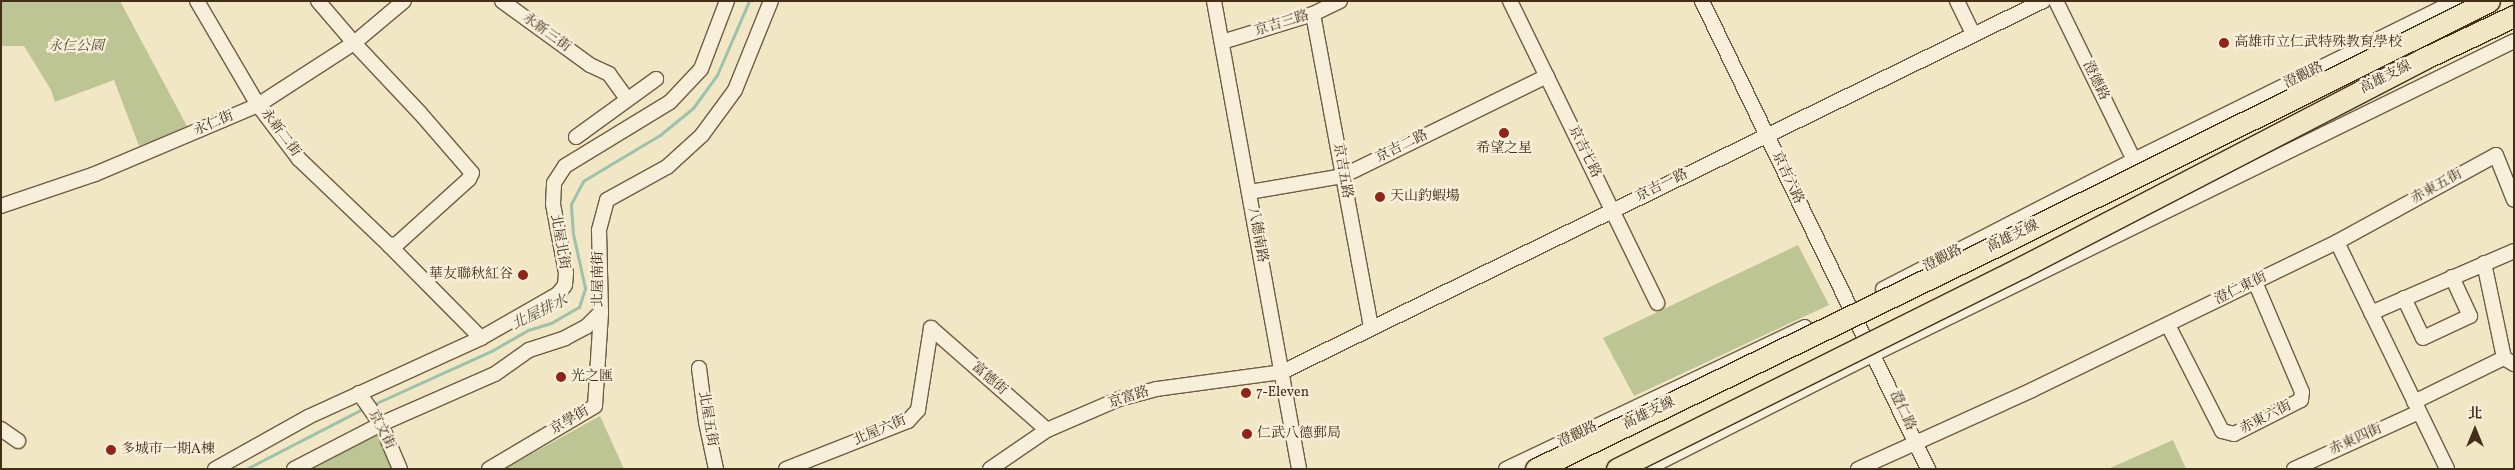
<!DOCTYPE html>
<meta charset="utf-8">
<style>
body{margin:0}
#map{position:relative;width:2515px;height:470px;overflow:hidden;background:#f2e7c4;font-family:Vollkorn,"Noto Serif TC",serif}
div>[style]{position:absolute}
.green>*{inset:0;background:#bcc593}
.stream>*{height:3px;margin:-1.5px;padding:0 1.5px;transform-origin:1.5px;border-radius:1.5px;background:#9cc1ad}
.roads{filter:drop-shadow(1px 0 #6f5c43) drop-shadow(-1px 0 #6f5c43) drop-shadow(0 1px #6f5c43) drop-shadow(0 -1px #6f5c43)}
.minor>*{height:14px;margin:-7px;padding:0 7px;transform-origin:7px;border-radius:7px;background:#f7efd9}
.bridges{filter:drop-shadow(1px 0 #432e18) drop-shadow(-1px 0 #432e18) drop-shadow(0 1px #432e18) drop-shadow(0 -1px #432e18)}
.highway-bridge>*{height:21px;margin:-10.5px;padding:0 10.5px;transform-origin:10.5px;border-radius:10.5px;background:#f2e7c4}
.dots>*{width:14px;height:14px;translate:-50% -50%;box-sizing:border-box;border:2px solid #f7efd9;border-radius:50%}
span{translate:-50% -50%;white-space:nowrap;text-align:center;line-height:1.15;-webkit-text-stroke:4.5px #f7efd9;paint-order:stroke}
.street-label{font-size:14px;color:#432e18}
.poi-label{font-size:14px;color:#432e18}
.left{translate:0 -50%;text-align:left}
.right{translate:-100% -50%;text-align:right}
.park-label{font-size:14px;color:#5b4c31;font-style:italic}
.water-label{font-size:15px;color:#59533d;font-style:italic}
.frame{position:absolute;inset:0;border:2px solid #432e18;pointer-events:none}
.north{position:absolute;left:2450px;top:405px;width:50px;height:50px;-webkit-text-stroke:4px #f7efd9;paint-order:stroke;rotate:0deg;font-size:14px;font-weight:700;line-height:20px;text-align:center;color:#432e18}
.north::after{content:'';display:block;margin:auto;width:18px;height:22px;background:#432e18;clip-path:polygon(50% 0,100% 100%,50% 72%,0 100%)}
</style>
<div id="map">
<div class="green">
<div style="clip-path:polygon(1px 1px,120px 1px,188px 128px,139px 146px,114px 80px,55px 102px,51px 90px,24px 46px,1px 46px)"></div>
<div style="clip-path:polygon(1798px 245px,1829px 305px,1634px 396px,1603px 338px)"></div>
<div style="clip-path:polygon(600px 416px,624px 469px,504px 469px)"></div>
<div style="clip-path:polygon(377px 433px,394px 469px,312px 469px)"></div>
<div style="clip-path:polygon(2173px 440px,2186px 469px,2108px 469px)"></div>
</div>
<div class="stream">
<div style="left:372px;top:405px;width:133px;rotate:-24.4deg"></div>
<div style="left:493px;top:350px;width:40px;rotate:-29.7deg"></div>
<div style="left:528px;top:330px;width:24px;rotate:-17deg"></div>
<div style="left:551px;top:323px;width:32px;rotate:-30deg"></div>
<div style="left:579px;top:307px;width:20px;rotate:-72deg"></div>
<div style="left:585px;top:288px;width:55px;rotate:-102.5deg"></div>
<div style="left:573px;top:234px;width:30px;rotate:-94deg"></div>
<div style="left:571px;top:204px;width:26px;rotate:-62deg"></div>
<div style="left:583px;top:181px;width:90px;rotate:-30.9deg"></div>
<div style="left:660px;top:135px;width:43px;rotate:-39.3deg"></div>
<div style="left:693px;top:108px;width:41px;rotate:-54deg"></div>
<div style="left:717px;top:75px;width:81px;rotate:-66.6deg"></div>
<div style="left:246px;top:469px;width:135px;rotate:-27.3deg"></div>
</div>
<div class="roads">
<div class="minor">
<div style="left:197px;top:1px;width:121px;rotate:59.6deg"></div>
<div style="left:258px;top:105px;width:68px;rotate:52.8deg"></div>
<div style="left:299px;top:159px;width:124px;rotate:43.7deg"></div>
<div style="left:389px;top:245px;width:131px;rotate:45.3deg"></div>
<div style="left:318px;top:1px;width:55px;rotate:49.4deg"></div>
<div style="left:354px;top:43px;width:96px;rotate:46.7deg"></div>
<div style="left:420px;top:113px;width:79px;rotate:49.1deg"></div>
<div style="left:472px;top:173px;width:7px;rotate:117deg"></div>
<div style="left:469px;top:179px;width:97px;rotate:137.9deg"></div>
<div style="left:397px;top:244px;width:8px;rotate:173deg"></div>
<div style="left:502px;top:1px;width:109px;rotate:36deg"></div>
<div style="left:590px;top:65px;width:21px;rotate:25deg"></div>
<div style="left:609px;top:74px;width:31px;rotate:54deg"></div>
<div style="left:1214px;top:1px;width:476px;rotate:79.7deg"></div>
<div style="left:1510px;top:1px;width:336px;rotate:64deg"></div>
<div style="left:1702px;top:1px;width:520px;rotate:64.22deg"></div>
<div style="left:1957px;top:1px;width:37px;rotate:64deg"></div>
<div style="left:2056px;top:1px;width:177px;rotate:63.9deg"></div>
<div style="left:1313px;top:14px;width:319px;rotate:79.5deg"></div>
<div style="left:1222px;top:42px;width:95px;rotate:-17.1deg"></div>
<div style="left:1313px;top:14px;width:30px;rotate:-26deg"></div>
<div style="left:576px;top:137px;width:99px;rotate:-35.9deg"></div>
<div style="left:1250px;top:192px;width:94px;rotate:-9.8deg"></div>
<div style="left:1343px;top:176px;width:227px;rotate:-26.1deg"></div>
<div style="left:1px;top:206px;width:99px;rotate:-18.8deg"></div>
<div style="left:95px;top:174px;width:177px;rotate:-22.9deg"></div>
<div style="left:258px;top:105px;width:114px;rotate:-32.9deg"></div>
<div style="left:354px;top:43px;width:65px;rotate:-40deg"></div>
<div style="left:2337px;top:242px;width:181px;rotate:-28.7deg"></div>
<div style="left:2496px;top:155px;width:48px;rotate:68.2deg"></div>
<div style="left:2484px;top:263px;width:97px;rotate:78.1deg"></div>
<div style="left:1883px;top:289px;width:282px;rotate:-27.2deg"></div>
<div style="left:2134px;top:160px;width:359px;rotate:-26.3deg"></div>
<div style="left:2404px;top:298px;width:44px;rotate:64.6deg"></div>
<div style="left:2423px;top:338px;width:52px;rotate:-25.1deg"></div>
<div style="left:2470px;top:316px;width:43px;rotate:-114.8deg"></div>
<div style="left:2371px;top:313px;width:156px;rotate:-23.4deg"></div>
<div style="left:2168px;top:325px;width:119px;rotate:63deg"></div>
<div style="left:2222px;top:431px;width:12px;rotate:14deg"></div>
<div style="left:2234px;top:434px;width:75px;rotate:-26.9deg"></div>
<div style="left:2301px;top:400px;width:8px;rotate:-83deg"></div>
<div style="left:2302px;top:392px;width:120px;rotate:-113.1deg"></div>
<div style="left:931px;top:328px;width:154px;rotate:41.3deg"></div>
<div style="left:699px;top:368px;width:54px;rotate:82.6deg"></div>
<div style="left:706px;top:422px;width:48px;rotate:78deg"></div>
<div style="left:359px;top:393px;width:38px;rotate:55deg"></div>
<div style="left:381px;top:424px;width:49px;rotate:67.1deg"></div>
<div style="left:2414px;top:402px;width:100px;rotate:-26.1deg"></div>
<div style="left:2504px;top:358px;width:12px;rotate:31deg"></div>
<div style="left:1px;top:429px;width:21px;rotate:35deg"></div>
<div style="left:215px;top:469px;width:107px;rotate:-29.2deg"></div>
<div style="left:308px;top:417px;width:190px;rotate:-24.5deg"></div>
<div style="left:481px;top:338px;width:89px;rotate:-29.7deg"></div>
<div style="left:558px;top:294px;width:11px;rotate:-52deg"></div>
<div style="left:565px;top:285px;width:12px;rotate:-85deg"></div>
<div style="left:566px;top:273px;width:70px;rotate:-100.7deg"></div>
<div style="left:553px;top:204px;width:21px;rotate:-87deg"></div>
<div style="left:554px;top:183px;width:20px;rotate:-57deg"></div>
<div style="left:565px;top:166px;width:123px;rotate:-31.4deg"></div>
<div style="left:670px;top:102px;width:45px;rotate:-46.8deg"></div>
<div style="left:701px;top:69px;width:73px;rotate:-69.1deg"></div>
<div style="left:294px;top:469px;width:98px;rotate:-27.3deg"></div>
<div style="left:381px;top:424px;width:124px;rotate:-23.7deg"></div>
<div style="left:495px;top:374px;width:42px;rotate:-35.2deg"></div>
<div style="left:529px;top:350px;width:38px;rotate:-18deg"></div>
<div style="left:565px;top:338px;width:24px;rotate:-28deg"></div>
<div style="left:586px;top:327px;width:21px;rotate:-45deg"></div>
<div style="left:601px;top:312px;width:82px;rotate:-91.4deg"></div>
<div style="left:599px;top:230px;width:31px;rotate:-75deg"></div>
<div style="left:607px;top:200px;width:68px;rotate:-28.8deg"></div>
<div style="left:667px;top:167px;width:47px;rotate:-42.4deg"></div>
<div style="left:702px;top:135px;width:56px;rotate:-53.7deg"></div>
<div style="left:735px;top:90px;width:96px;rotate:-68deg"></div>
<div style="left:489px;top:469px;width:123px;rotate:-30.7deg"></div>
<div style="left:595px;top:406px;width:94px;rotate:-86.3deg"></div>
<div style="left:786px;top:469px;width:131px;rotate:-21.5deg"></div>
<div style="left:908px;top:421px;width:15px;rotate:-48deg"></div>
<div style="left:918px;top:410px;width:83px;rotate:-81deg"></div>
<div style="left:990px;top:469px;width:69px;rotate:-34.4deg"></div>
<div style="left:1047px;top:430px;width:78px;rotate:-23.3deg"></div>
<div style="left:1119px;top:399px;width:39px;rotate:-15deg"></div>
<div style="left:1157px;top:389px;width:126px;rotate:-7.7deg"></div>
<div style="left:1282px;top:372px;width:847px;rotate:-25.99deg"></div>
<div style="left:1506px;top:469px;width:331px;rotate:-25.4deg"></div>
<div style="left:1646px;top:469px;width:255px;rotate:-26.8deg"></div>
<div style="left:1874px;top:354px;width:712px;rotate:-26.06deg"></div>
<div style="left:1858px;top:469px;width:191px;rotate:-24.4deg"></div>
<div style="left:2032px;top:390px;width:339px;rotate:-25.9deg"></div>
<div style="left:2337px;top:242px;width:252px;rotate:64.1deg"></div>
<div style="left:2294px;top:469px;width:137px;rotate:-24.5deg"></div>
</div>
</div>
<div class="bridges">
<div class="highway-bridge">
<div style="left:1536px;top:469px;width:522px;rotate:-25.88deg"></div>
<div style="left:2006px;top:241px;width:539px;rotate:-26.42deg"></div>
<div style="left:1617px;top:469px;width:453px;rotate:-26.5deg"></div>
<div style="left:2022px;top:267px;width:452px;rotate:-27.4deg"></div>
<div style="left:2423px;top:59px;width:101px;rotate:-25.3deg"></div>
</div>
</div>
<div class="dots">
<div style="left:2224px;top:43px;background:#8f2418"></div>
<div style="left:1504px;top:133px;background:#8f2418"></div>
<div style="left:1380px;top:197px;background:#8f2418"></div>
<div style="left:523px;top:275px;background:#8f2418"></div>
<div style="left:561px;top:377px;background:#8f2418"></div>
<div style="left:1246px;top:393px;background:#8f2418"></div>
<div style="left:1247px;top:434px;background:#8f2418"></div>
<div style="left:111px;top:450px;background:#8f2418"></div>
</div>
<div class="street-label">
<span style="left:1282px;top:24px;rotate:-17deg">京吉三路</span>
<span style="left:546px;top:33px;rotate:36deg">永新三街</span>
<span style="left:2304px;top:76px;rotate:-26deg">澄觀路</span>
<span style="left:2386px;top:78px;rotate:-27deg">高雄支線</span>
<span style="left:2095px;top:81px;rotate:64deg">澄德路</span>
<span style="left:214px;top:124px;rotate:-23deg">永仁街</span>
<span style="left:280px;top:133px;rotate:53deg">永新二街</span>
<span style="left:1402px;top:147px;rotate:-26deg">京吉二路</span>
<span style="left:1584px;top:152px;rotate:64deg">京吉七路</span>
<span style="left:1342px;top:171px;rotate:80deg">京吉五路</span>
<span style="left:1787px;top:178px;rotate:65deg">京吉六路</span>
<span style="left:1662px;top:186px;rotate:-26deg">京吉一路</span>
<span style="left:2437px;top:187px;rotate:-29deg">赤東五街</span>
<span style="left:1257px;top:235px;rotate:80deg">八德南路</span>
<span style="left:2013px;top:237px;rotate:-26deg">高雄支線</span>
<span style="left:559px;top:242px;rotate:80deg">北屋北街</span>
<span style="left:1943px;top:259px;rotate:-27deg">澄觀路</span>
<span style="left:599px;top:279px;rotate:-90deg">北屋南街</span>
<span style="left:2241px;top:289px;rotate:-26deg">澄仁東街</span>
<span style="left:989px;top:379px;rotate:41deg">富德街</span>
<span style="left:1129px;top:398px;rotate:-18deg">京富路</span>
<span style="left:1902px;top:411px;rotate:65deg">澄仁路</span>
<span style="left:1649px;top:414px;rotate:-26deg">高雄支線</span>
<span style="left:2266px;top:418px;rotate:-27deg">赤東六街</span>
<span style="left:707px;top:419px;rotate:80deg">北屋五街</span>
<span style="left:570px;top:421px;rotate:-30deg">京學街</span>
<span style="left:381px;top:430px;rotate:63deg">京文街</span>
<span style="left:880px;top:431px;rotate:-23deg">北屋六街</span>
<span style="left:1578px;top:435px;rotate:-25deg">澄觀路</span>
<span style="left:2356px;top:440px;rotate:-24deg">赤東四街</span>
</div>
<div class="poi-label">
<span class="left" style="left:2234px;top:43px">高雄市立仁武特殊教育學校</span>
<span style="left:1504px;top:149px">希望之星</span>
<span class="left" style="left:1390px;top:197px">天山釣蝦場</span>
<span class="right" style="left:513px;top:275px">華友聯秋紅谷</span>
<span class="left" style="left:571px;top:377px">光之匯</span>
<span class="left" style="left:1256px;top:393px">7-Eleven</span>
<span class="left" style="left:1257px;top:434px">仁武八德郵局</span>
<span class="left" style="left:121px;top:450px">多城市一期A棟</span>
</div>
<div class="park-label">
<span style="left:76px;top:47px">永仁公園</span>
</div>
<div class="water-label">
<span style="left:540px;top:313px;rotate:-26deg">北屋排水</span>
</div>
<div class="frame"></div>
<div class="north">北</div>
</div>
